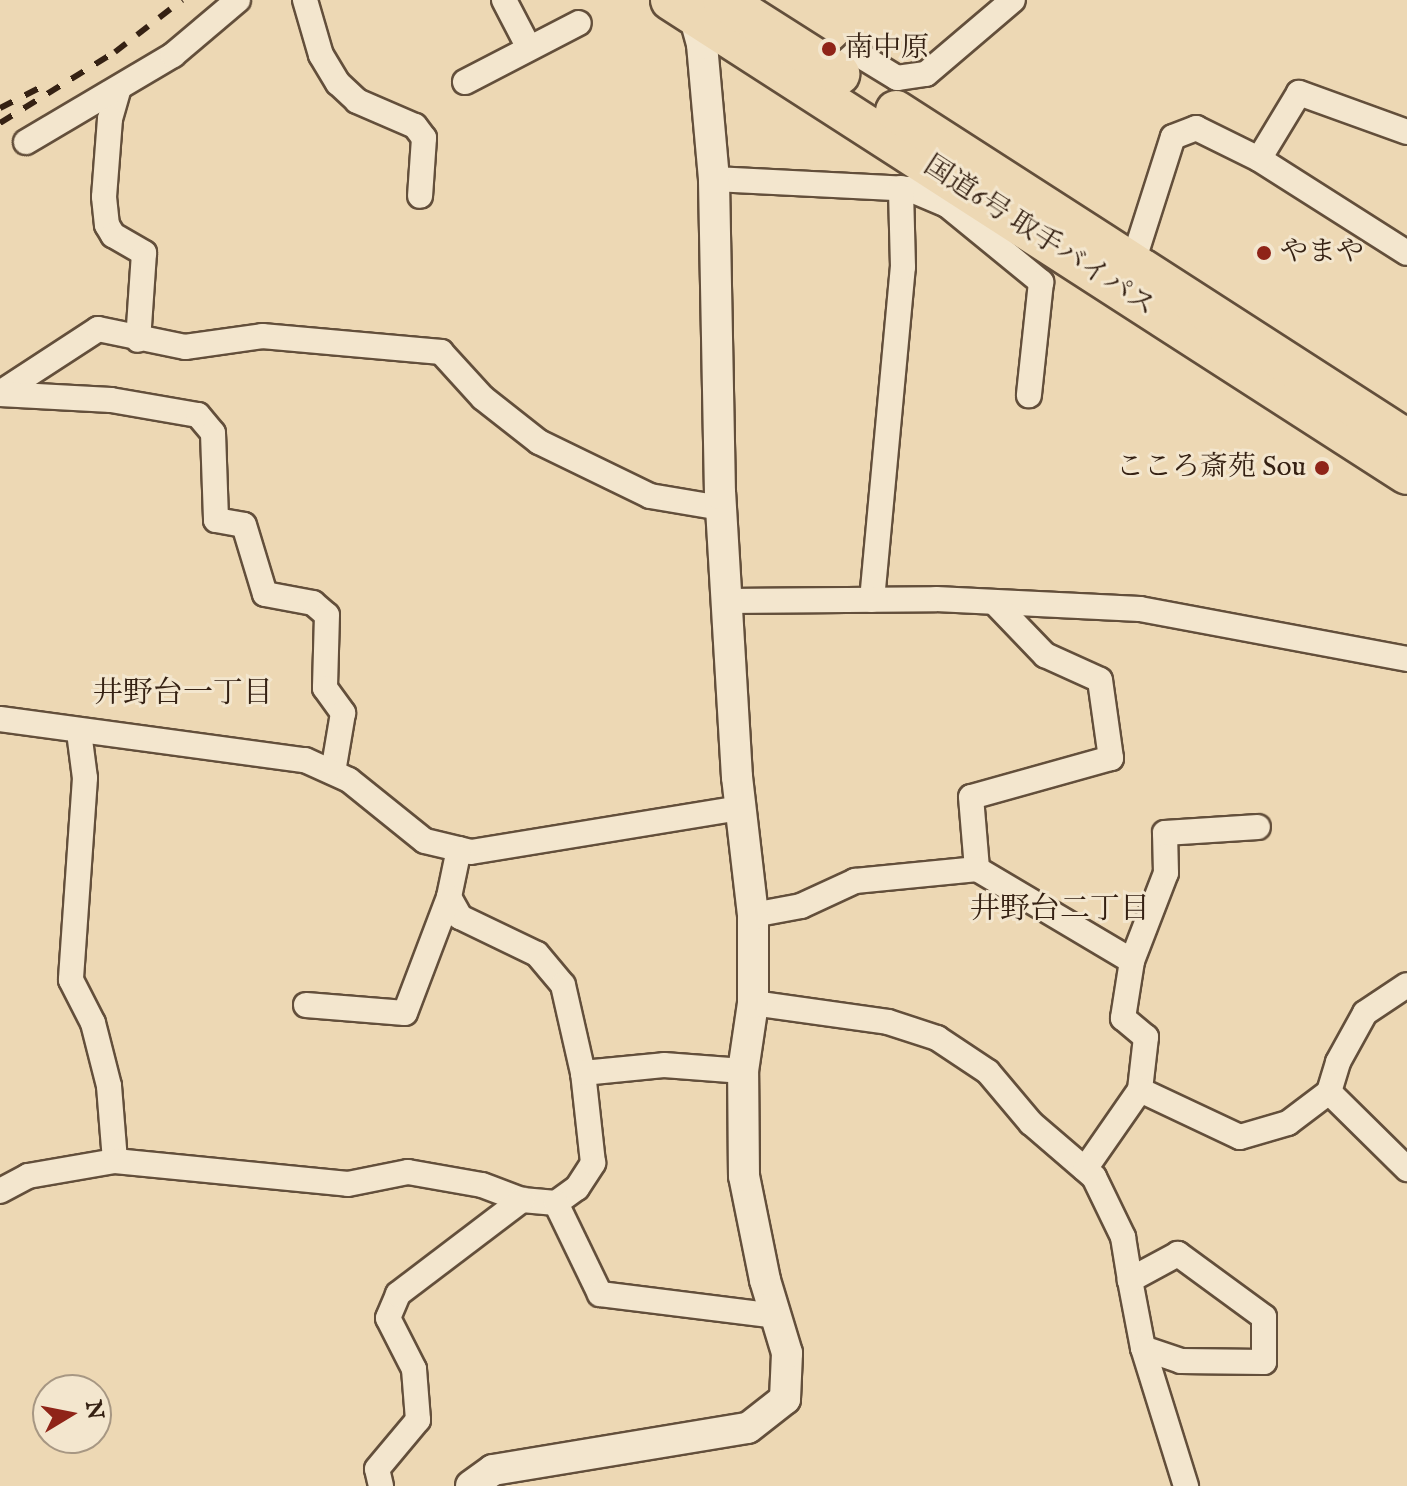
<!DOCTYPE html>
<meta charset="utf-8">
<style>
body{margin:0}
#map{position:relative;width:1407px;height:1486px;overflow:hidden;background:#edd8b4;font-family:"IM FELL English","Noto Serif JP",serif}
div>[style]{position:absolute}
.roads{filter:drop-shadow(2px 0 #634f3b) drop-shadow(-2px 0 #634f3b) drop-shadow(0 2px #634f3b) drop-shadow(0 -2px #634f3b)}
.minor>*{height:24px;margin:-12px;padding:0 12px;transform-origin:12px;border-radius:12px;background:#f3e6ce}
.tertiary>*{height:30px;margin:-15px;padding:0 15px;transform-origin:15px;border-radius:15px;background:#f3e6ce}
.trunk>*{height:40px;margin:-20px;padding:0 20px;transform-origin:20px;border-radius:20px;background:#edd8b4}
.rail>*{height:6px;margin-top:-3px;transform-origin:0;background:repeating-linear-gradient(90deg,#352113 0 14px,transparent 0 28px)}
.dots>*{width:22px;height:22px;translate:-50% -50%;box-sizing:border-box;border:4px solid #f3e6ce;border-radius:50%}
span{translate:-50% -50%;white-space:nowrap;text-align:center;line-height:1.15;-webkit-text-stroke:6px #f3e6ce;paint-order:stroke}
.poi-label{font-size:28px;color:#352113}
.left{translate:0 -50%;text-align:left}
.right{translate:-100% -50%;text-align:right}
.street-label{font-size:28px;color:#352113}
.neighbourhood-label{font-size:30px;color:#352113}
.north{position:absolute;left:32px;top:1374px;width:80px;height:80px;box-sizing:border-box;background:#f3e6ce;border:2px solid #a79783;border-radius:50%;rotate:80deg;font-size:22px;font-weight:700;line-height:32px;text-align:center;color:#352113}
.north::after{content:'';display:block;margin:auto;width:28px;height:36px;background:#8f2418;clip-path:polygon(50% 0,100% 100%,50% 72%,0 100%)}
</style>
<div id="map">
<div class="roads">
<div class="minor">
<div style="left:305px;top:0;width:57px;rotate:73.8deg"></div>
<div style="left:321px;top:55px;width:33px;rotate:59deg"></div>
<div style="left:338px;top:83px;width:26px;rotate:43deg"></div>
<div style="left:357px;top:101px;width:63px;rotate:23.3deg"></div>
<div style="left:415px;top:126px;width:15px;rotate:53deg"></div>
<div style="left:424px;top:138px;width:58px;rotate:93.9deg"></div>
<div style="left:504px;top:0;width:54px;rotate:62.5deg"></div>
<div style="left:835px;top:72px;width:28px;rotate:-42deg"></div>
<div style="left:856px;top:53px;width:48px;rotate:31.4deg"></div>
<div style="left:897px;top:78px;width:29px;rotate:-8deg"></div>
<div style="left:926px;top:74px;width:114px;rotate:-40.4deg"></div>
<div style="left:465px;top:82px;width:128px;rotate:-27.4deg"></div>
<div style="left:118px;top:91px;width:29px;rotate:106deg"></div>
<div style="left:110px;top:119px;width:78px;rotate:94.4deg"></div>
<div style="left:104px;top:197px;width:28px;rotate:84deg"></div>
<div style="left:107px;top:225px;width:12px;rotate:59deg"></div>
<div style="left:113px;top:235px;width:36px;rotate:30deg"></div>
<div style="left:144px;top:253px;width:87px;rotate:93.9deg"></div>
<div style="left:1407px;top:132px;width:115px;rotate:-160.1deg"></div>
<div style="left:1299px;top:93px;width:77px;rotate:121.2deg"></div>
<div style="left:1259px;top:159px;width:175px;rotate:32.4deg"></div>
<div style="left:26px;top:142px;width:171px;rotate:-30.6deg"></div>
<div style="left:173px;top:55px;width:85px;rotate:-40.2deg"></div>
<div style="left:714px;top:179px;width:195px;rotate:2.9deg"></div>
<div style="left:909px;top:189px;width:41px;rotate:22.8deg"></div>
<div style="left:947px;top:205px;width:23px;rotate:-56deg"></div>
<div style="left:947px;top:205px;width:122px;rotate:39.3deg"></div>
<div style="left:1041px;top:282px;width:114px;rotate:96.1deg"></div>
<div style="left:1133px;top:262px;width:131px;rotate:-72.3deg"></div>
<div style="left:1173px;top:137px;width:25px;rotate:-21deg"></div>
<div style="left:1196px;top:128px;width:70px;rotate:26.2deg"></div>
<div style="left:0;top:393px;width:117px;rotate:-33.1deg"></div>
<div style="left:98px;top:329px;width:89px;rotate:11.7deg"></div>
<div style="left:185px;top:347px;width:78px;rotate:-8.1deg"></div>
<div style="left:262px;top:336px;width:180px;rotate:5.1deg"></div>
<div style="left:441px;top:352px;width:62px;rotate:47.6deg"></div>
<div style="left:483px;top:398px;width:71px;rotate:38.2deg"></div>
<div style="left:539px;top:442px;width:123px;rotate:25.9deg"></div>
<div style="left:650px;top:496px;width:72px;rotate:9.6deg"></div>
<div style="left:0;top:394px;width:111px;rotate:3.1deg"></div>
<div style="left:111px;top:400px;width:88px;rotate:9.8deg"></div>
<div style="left:198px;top:415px;width:23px;rotate:50deg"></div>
<div style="left:213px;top:433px;width:87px;rotate:88deg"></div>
<div style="left:216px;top:520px;width:28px;rotate:10deg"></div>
<div style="left:244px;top:525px;width:72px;rotate:73.1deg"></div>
<div style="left:265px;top:594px;width:49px;rotate:10.6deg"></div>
<div style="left:313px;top:603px;width:18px;rotate:41deg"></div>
<div style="left:327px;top:615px;width:73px;rotate:91.6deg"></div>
<div style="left:325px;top:688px;width:31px;rotate:54deg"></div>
<div style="left:343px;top:713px;width:60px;rotate:99.6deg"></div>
<div style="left:872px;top:600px;width:334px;rotate:-84.7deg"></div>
<div style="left:903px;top:267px;width:79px;rotate:-91.5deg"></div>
<div style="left:727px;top:601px;width:209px;rotate:-0.5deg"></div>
<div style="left:936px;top:599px;width:204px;rotate:2.8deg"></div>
<div style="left:1140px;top:609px;width:272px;rotate:10.6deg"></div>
<div style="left:994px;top:602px;width:74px;rotate:46.1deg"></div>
<div style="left:1045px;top:655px;width:60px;rotate:24.4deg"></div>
<div style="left:1100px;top:680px;width:79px;rotate:82deg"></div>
<div style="left:1111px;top:758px;width:145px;rotate:164.4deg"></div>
<div style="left:971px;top:797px;width:72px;rotate:85.2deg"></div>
<div style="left:977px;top:869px;width:180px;rotate:30.7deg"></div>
<div style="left:1132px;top:961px;width:58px;rotate:99deg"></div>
<div style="left:1123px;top:1018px;width:30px;rotate:40deg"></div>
<div style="left:1146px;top:1037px;width:53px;rotate:96.5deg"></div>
<div style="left:1140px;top:1090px;width:110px;rotate:25.2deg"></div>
<div style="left:1240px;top:1137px;width:50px;rotate:-16.3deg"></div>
<div style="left:1288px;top:1123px;width:51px;rotate:-37.1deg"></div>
<div style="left:1329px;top:1092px;width:110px;rotate:44.6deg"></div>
<div style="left:0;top:719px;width:308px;rotate:7.7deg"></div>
<div style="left:305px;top:760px;width:48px;rotate:24.4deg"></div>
<div style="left:349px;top:780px;width:97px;rotate:38.8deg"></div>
<div style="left:425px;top:841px;width:47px;rotate:13.4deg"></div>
<div style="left:471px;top:852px;width:274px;rotate:-9.3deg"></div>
<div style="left:79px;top:732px;width:46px;rotate:82.6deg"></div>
<div style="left:85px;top:778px;width:202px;rotate:94deg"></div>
<div style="left:71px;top:980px;width:48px;rotate:62.9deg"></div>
<div style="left:93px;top:1023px;width:65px;rotate:75.7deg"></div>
<div style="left:109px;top:1086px;width:75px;rotate:85.4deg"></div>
<div style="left:459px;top:849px;width:49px;rotate:101.8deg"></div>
<div style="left:449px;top:897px;width:23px;rotate:61deg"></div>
<div style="left:460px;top:917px;width:85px;rotate:25.7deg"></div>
<div style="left:537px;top:954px;width:40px;rotate:50deg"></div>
<div style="left:563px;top:985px;width:90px;rotate:77.2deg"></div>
<div style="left:753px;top:915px;width:49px;rotate:-10.6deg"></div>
<div style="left:801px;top:906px;width:60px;rotate:-24.8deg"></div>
<div style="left:855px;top:881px;width:123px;rotate:-5.6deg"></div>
<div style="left:1132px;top:961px;width:94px;rotate:-68.9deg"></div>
<div style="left:1166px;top:873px;width:40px;rotate:-91.4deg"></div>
<div style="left:1165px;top:833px;width:93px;rotate:-3.7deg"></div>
<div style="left:753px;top:1003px;width:136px;rotate:8deg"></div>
<div style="left:888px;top:1022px;width:52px;rotate:18.1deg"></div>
<div style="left:937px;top:1038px;width:61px;rotate:33.7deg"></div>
<div style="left:988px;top:1072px;width:67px;rotate:49.9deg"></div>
<div style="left:1031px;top:1123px;width:83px;rotate:40.6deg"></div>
<div style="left:1094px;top:1177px;width:67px;rotate:64.2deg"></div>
<div style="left:1123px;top:1237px;width:44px;rotate:80.8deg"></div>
<div style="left:1130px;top:1280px;width:69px;rotate:79.2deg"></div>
<div style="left:1143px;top:1348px;width:40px;rotate:18.9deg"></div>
<div style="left:1181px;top:1361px;width:83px;rotate:0.7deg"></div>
<div style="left:1264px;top:1362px;width:45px;rotate:-90deg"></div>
<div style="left:1264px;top:1317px;width:107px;rotate:-143.8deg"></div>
<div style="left:1178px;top:1254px;width:55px;rotate:151.6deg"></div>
<div style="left:306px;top:1005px;width:99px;rotate:4.6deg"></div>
<div style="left:405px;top:1013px;width:124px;rotate:-69.2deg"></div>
<div style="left:1329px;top:1092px;width:31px;rotate:-73deg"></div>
<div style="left:1338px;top:1062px;width:56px;rotate:-61.1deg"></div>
<div style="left:1365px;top:1013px;width:50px;rotate:-33.7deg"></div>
<div style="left:1085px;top:1169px;width:96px;rotate:-55.2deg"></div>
<div style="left:0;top:1191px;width:32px;rotate:-28deg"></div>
<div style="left:28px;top:1176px;width:88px;rotate:-9.8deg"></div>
<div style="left:115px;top:1161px;width:234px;rotate:5.6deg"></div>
<div style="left:348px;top:1184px;width:61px;rotate:-11.3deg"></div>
<div style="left:408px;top:1172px;width:75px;rotate:10deg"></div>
<div style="left:482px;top:1185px;width:43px;rotate:20.6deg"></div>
<div style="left:522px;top:1200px;width:34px;rotate:5deg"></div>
<div style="left:556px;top:1203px;width:26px;rotate:-36deg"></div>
<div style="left:577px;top:1188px;width:30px;rotate:-57deg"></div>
<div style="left:593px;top:1163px;width:91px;rotate:-96.3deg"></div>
<div style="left:583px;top:1073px;width:81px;rotate:-5.6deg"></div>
<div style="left:664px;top:1065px;width:79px;rotate:4.3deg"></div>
<div style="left:556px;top:1203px;width:101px;rotate:64.2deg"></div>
<div style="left:600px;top:1294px;width:177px;rotate:7.1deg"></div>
<div style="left:1143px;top:1348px;width:145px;rotate:72.7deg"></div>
<div style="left:381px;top:1486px;width:17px;rotate:-103deg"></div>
<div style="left:377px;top:1469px;width:64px;rotate:-50.1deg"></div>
<div style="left:418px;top:1420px;width:51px;rotate:-94.5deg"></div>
<div style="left:414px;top:1369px;width:57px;rotate:-117deg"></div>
<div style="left:388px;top:1318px;width:26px;rotate:-67deg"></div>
<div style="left:398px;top:1294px;width:156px;rotate:-37.2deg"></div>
</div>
<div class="tertiary">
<div style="left:471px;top:1486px;width:27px;rotate:-36deg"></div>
<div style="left:493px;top:1470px;width:258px;rotate:-9.4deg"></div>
<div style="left:748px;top:1428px;width:47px;rotate:-38.1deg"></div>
<div style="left:785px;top:1399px;width:46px;rotate:-87.5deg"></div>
<div style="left:787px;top:1353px;width:76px;rotate:-106.8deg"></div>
<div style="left:765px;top:1280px;width:106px;rotate:-101.4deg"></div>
<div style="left:744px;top:1176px;width:105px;rotate:-90.5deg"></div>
<div style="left:743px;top:1071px;width:69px;rotate:-81.6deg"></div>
<div style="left:753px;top:1003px;width:88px;rotate:-90deg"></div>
<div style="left:753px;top:915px;width:139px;rotate:-96.6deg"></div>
<div style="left:737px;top:777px;width:284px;rotate:-93.4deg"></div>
<div style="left:720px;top:494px;width:315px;rotate:-91.1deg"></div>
<div style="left:714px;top:179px;width:136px;rotate:-95.1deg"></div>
<div style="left:702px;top:44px;width:41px;rotate:-105.4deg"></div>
</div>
<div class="trunk">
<div style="left:671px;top:0;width:875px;rotate:32.78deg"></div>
<div style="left:723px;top:0;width:138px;rotate:32.5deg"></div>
<div style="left:896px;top:111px;width:608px;rotate:32.77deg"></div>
</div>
</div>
<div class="rail">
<div style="left:0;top:108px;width:44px;rotate:-27.1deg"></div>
<div style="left:0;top:123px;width:135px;rotate:-31.7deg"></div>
<div style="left:115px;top:52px;width:85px;rotate:-37.8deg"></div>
</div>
<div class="dots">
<div style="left:829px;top:49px;background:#8f2418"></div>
<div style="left:1264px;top:253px;background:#8f2418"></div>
<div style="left:1322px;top:468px;background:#8f2418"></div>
</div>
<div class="poi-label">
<span class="left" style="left:845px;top:49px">南中原</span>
<span class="left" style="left:1280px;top:253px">やまや</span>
<span class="right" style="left:1306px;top:468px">こころ斎苑 Sou</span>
</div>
<div class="street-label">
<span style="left:1039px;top:237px;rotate:33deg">国道6号 取手バイパス</span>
</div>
<div class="neighbourhood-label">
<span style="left:183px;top:694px">井野台一丁目</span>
<span style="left:1060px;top:910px">井野台二丁目</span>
</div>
<div class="north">N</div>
</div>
